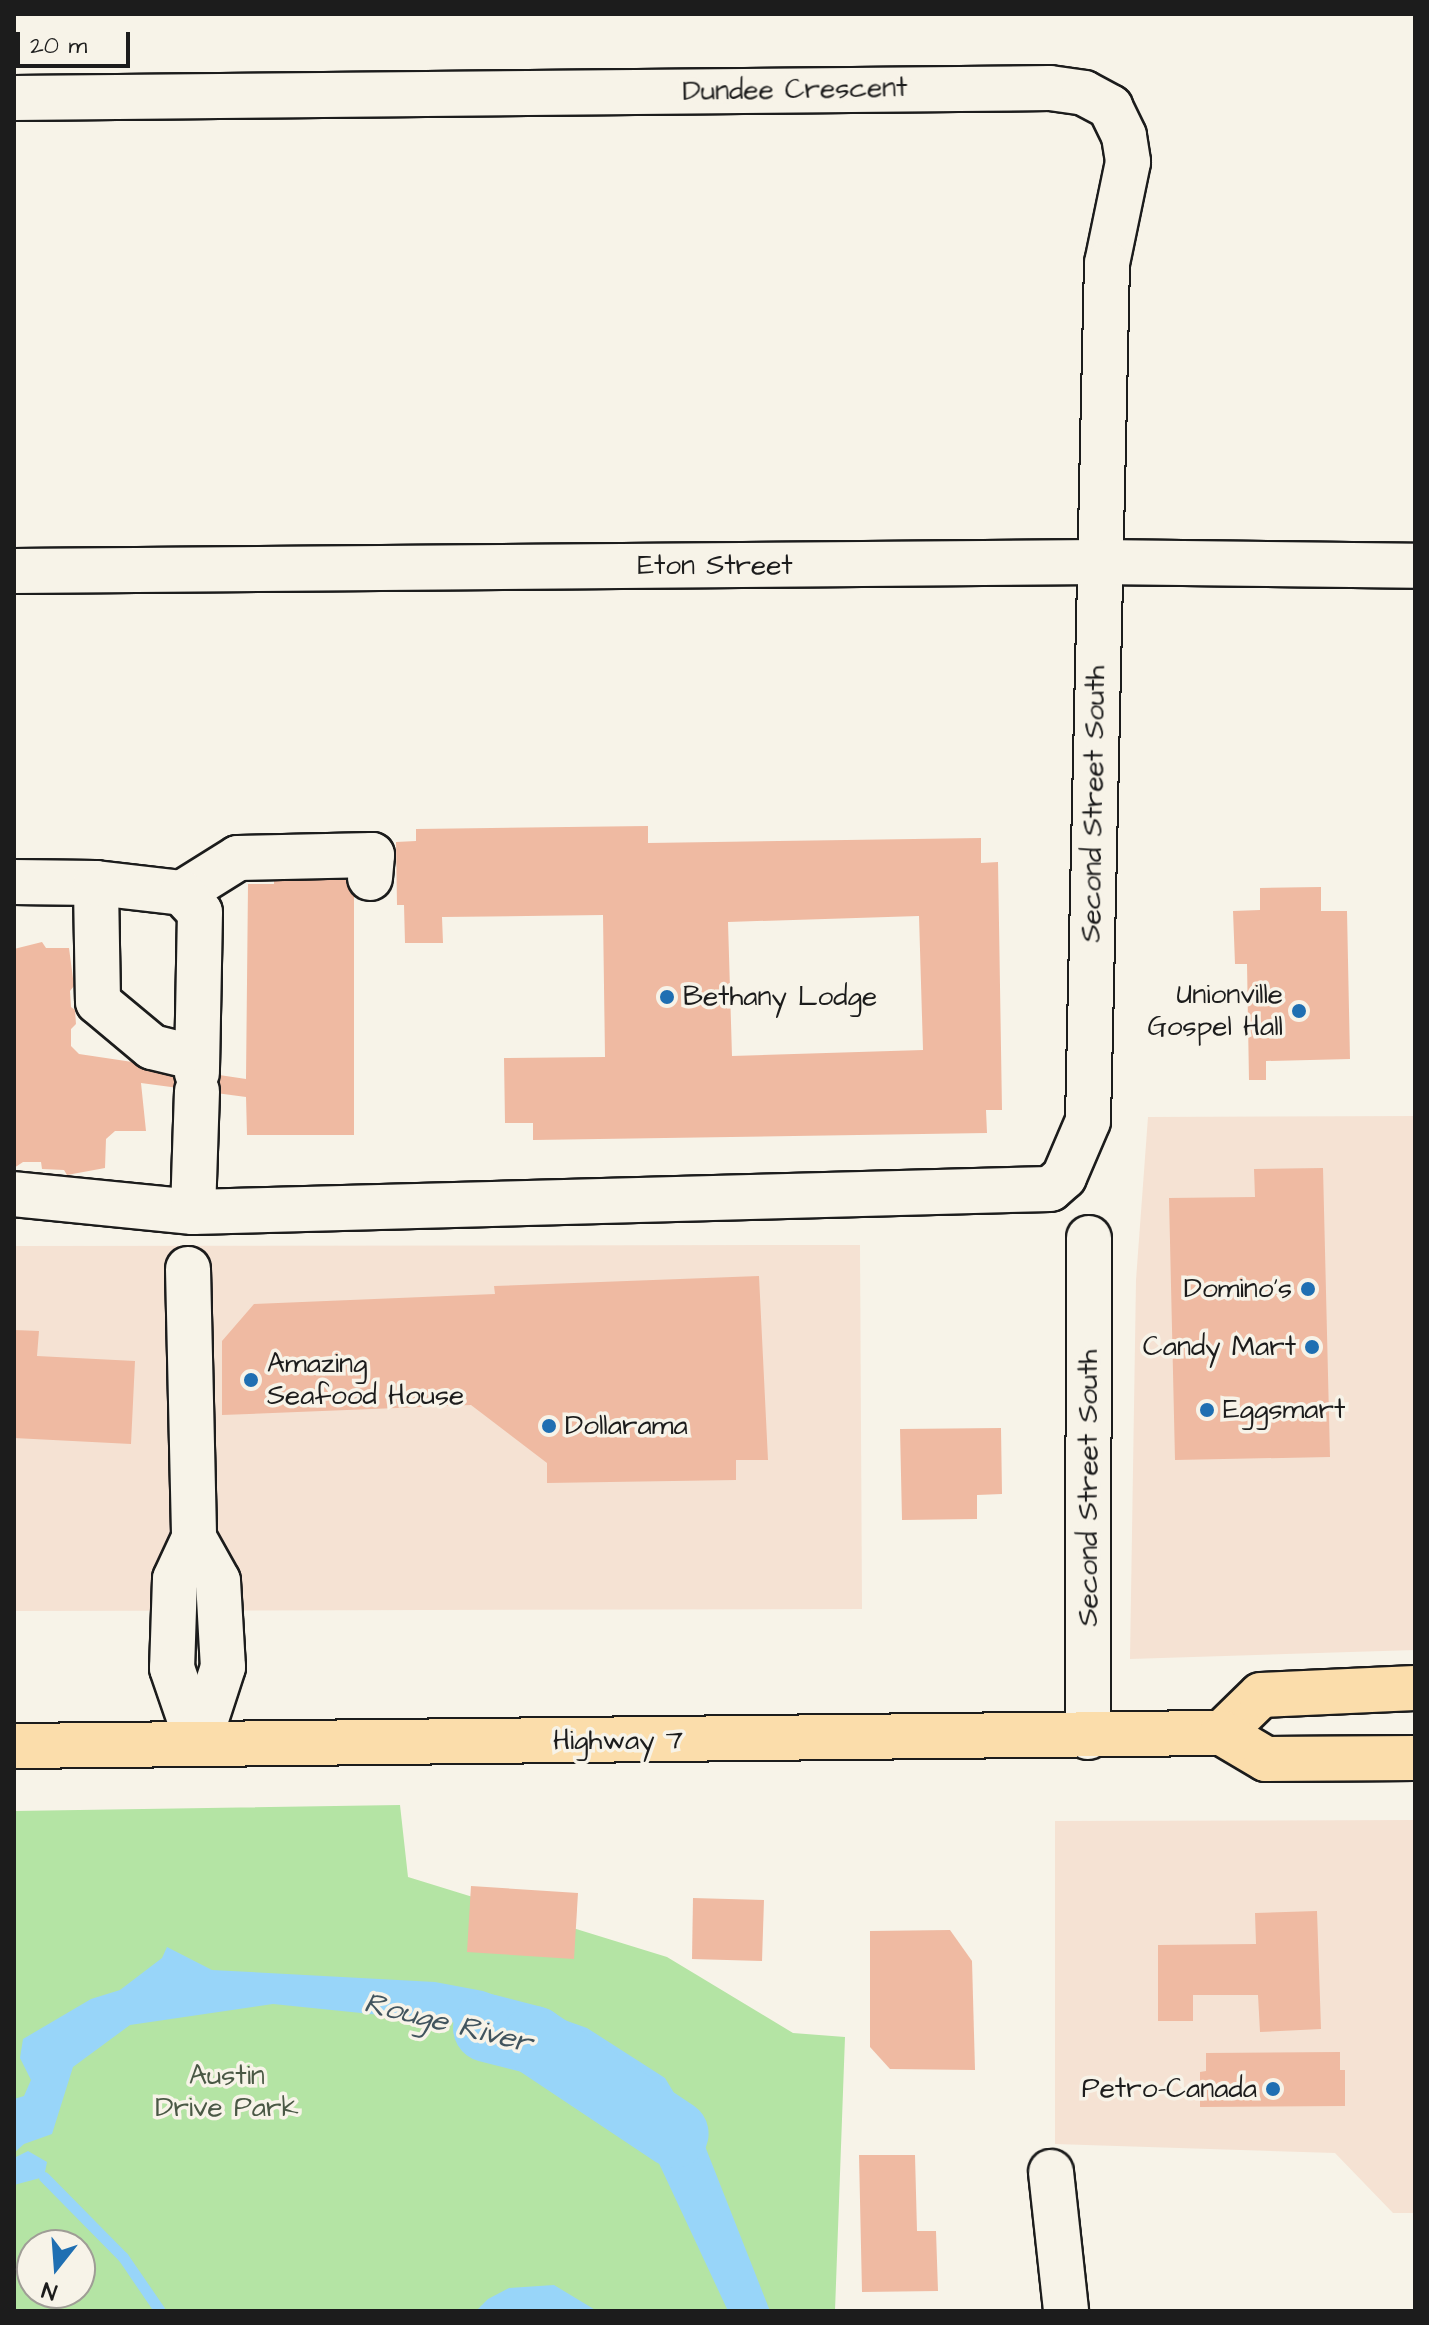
<!DOCTYPE html>
<style>
body{margin:0}
#map{position:relative;width:1429px;height:2325px;overflow:hidden;background:#f7f3e8;font-family:"Architects Daughter",sans-serif}
div>[style]{position:absolute}
.built>*{inset:0;background:#f5e2d3}
.green>*{inset:0;background:#b4e4a4}
.water>*{inset:0;background:#98d5f9}
.stream>*{height:11px;margin:-5.5px;padding:0 5.5px;transform-origin:5.5px;border-radius:5.5px;background:#98d5f9}
.river>*{height:68px;margin:-34px;padding:0 34px;transform-origin:34px;border-radius:34px;background:#98d5f9}
.building>*{inset:0;background:#efbaa2}
.roads{filter:drop-shadow(2px 0 #1c1c1c) drop-shadow(-2px 0 #1c1c1c) drop-shadow(0 2px #1c1c1c) drop-shadow(0 -2px #1c1c1c)}
.minor>*{height:44px;margin:-22px;padding:0 22px;transform-origin:22px;border-radius:22px;background:#f7f3e8}
.major>*{height:44px;margin:-22px;padding:0 22px;transform-origin:22px;border-radius:22px;background:#fbddab}
.dots>*{width:22px;height:22px;translate:-50% -50%;box-sizing:border-box;border:4px solid #f7f3e8;border-radius:50%}
span{translate:-50% -50%;white-space:nowrap;text-align:center;line-height:1.15;-webkit-text-stroke:7px #f7f3e8;paint-order:stroke}
.street-label{font-size:28px;color:#1c1c1c}
.poi-label{font-size:28px;color:#1c1c1c}
.right{translate:-100% -50%;text-align:right}
.left{translate:0 -50%;text-align:left}
.park-label{font-size:28px;color:#4a5845}
.water-label{font-size:30px;color:#41545e;font-style:italic}
.frame{position:absolute;inset:0;border:16px solid #1c1c1c;pointer-events:none}
.north{position:absolute;left:16px;top:2229px;width:80px;height:80px;box-sizing:border-box;background:#f7f3e8;border:2px solid #9f9d96;border-radius:50%;rotate:197deg;font-size:22px;font-weight:700;line-height:32px;text-align:center;color:#1c1c1c}
.north::after{content:'';display:block;margin:auto;width:28px;height:36px;background:#1f6fb2;clip-path:polygon(50% 0,100% 100%,50% 72%,0 100%)}
.scale{position:absolute;left:16px;top:32px;width:114px;height:36px;box-sizing:border-box;border:4px solid #1c1c1c;border-top:0;padding-left:10px;font-size:24px;line-height:28px;white-space:nowrap;color:#1c1c1c;-webkit-text-stroke:6px #f7f3e8;paint-order:stroke}
</style>
<div id="map">
<div class="built">
<div style="clip-path:polygon(1415px 1116px,1415px 1650px,1130px 1659px,1136px 1280px,1148px 1117px)"></div>
<div style="clip-path:polygon(860px 1245px,862px 1609px,14px 1611px,14px 1246px)"></div>
<div style="clip-path:polygon(1415px 1820px,1415px 2213px,1393px 2213px,1335px 2153px,1055px 2144px,1055px 1821px)"></div>
</div>
<div class="green">
<div style="clip-path:polygon(evenodd,400px 1805px,408px 1877px,667px 1957px,793px 2033px,845px 2037px,835px 2311px,14px 2311px,14px 1811px,400px 1805px,32px 2245px,80px 2245px,80px 2293px,32px 2293px,32px 2245px)"></div>
</div>
<div class="water">
<div style="clip-path:polygon(167px 1947px,212px 1970px,435px 1982px,483px 1991px,587px 2028px,665px 2078px,703px 2141px,770px 2311px,728px 2311px,634px 2110px,578px 2068px,459px 2023px,273px 2004px,130px 2025px,73px 2067px,52px 2134px,24px 2144px,14px 2153px,14px 2099px,24px 2096px,31px 2080px,20px 2058px,23px 2039px,91px 1999px,120px 1990px,162px 1958px)"></div>
<div style="clip-path:polygon(28px 2151px,47px 2162px,44px 2177px,14px 2185px,14px 2158px)"></div>
<div style="clip-path:polygon(554px 2285px,597px 2311px,476px 2311px,488px 2299px,509px 2288px)"></div>
</div>
<div class="stream">
<div style="left:44px;top:2177px;width:112px;rotate:45.4deg"></div>
<div style="left:123px;top:2257px;width:65px;rotate:55.6deg"></div>
</div>
<div class="river">
<div style="left:487px;top:2028px;width:49px;rotate:14.3deg"></div>
<div style="left:534px;top:2040px;width:169px;rotate:33.7deg"></div>
</div>
<div class="building">
<div style="clip-path:polygon(evenodd,648px 826px,648px 843px,981px 838px,981px 863px,998px 862px,1002px 1110px,986px 1110px,987px 1133px,533px 1140px,533px 1123px,505px 1123px,504px 1058px,605px 1057px,603px 915px,442px 917px,443px 943px,405px 943px,404px 905px,397px 905px,396px 842px,416px 841px,416px 829px,648px 826px,919px 916px,923px 1050px,732px 1056px,728px 922px,919px 916px)"></div>
<div style="clip-path:polygon(274px 876px,354px 876px,354px 1135px,247px 1135px,246px 1097px,141px 1083px,146px 1131px,115px 1131px,106px 1139px,105px 1168px,67px 1175px,64px 1170px,42px 1169px,41px 1162px,23px 1162px,14px 1168px,14px 949px,42px 942px,46px 948px,69px 948px,74px 986px,70px 991px,71px 1007px,75px 1010px,76px 1024px,71px 1029px,71px 1046px,79px 1054px,246px 1079px,248px 884px,274px 884px)"></div>
<div style="clip-path:polygon(1321px 887px,1321px 911px,1347px 911px,1350px 1059px,1266px 1061px,1266px 1080px,1249px 1080px,1247px 964px,1235px 964px,1233px 911px,1260px 910px,1260px 888px)"></div>
<div style="clip-path:polygon(1323px 1168px,1330px 1457px,1175px 1460px,1169px 1198px,1255px 1197px,1254px 1169px)"></div>
<div style="clip-path:polygon(759px 1276px,768px 1460px,736px 1460px,736px 1480px,547px 1483px,547px 1463px,471px 1405px,222px 1415px,222px 1341px,254px 1304px,495px 1294px,494px 1286px)"></div>
<div style="clip-path:polygon(14px 1330px,39px 1331px,37px 1356px,135px 1361px,131px 1444px,14px 1438px)"></div>
<div style="clip-path:polygon(1001px 1428px,1002px 1494px,977px 1495px,977px 1519px,902px 1520px,900px 1429px)"></div>
<div style="clip-path:polygon(471px 1886px,578px 1893px,574px 1959px,467px 1952px)"></div>
<div style="clip-path:polygon(693px 1898px,764px 1900px,762px 1961px,692px 1959px)"></div>
<div style="clip-path:polygon(1317px 1911px,1321px 2029px,1260px 2032px,1258px 1995px,1193px 1995px,1193px 2021px,1158px 2021px,1158px 1945px,1256px 1944px,1255px 1913px)"></div>
<div style="clip-path:polygon(950px 1930px,972px 1961px,975px 2070px,890px 2069px,870px 2047px,870px 1931px)"></div>
<div style="clip-path:polygon(1340px 2052px,1340px 2070px,1345px 2070px,1345px 2106px,1200px 2107px,1200px 2072px,1206px 2071px,1206px 2053px)"></div>
<div style="clip-path:polygon(859px 2155px,915px 2155px,917px 2231px,936px 2231px,938px 2291px,862px 2292px)"></div>
</div>
<div class="roads">
<div class="minor">
<div style="left:14px;top:98px;width:1036px;rotate:-0.55deg"></div>
<div style="left:1050px;top:88px;width:34px;rotate:8deg"></div>
<div style="left:1084px;top:93px;width:30px;rotate:28deg"></div>
<div style="left:1110px;top:107px;width:32px;rotate:64deg"></div>
<div style="left:1124px;top:136px;width:26px;rotate:81deg"></div>
<div style="left:1128px;top:162px;width:103px;rotate:101.7deg"></div>
<div style="left:1107px;top:263px;width:858px;rotate:91.27deg"></div>
<div style="left:1088px;top:1121px;width:61px;rotate:113.2deg"></div>
<div style="left:1064px;top:1177px;width:18px;rotate:139deg"></div>
<div style="left:1050px;top:1189px;width:857px;rotate:178.46deg"></div>
<div style="left:193px;top:1212px;width:180px;rotate:-174.3deg"></div>
<div style="left:14px;top:571px;width:1084px;rotate:-0.48deg"></div>
<div style="left:1098px;top:562px;width:317px;rotate:0.7deg"></div>
<div style="left:14px;top:882px;width:82px;rotate:0.7deg"></div>
<div style="left:182px;top:893px;width:66px;rotate:-32deg"></div>
<div style="left:238px;top:858px;width:134px;rotate:-1.3deg"></div>
<div style="left:372px;top:855px;width:23px;rotate:95deg"></div>
<div style="left:197px;top:1058px;width:46px;rotate:-166.3deg"></div>
<div style="left:152px;top:1047px;width:70px;rotate:-140.2deg"></div>
<div style="left:98px;top:1002px;width:119px;rotate:-91deg"></div>
<div style="left:96px;top:883px;width:87px;rotate:6.6deg"></div>
<div style="left:182px;top:893px;width:26px;rotate:47deg"></div>
<div style="left:200px;top:912px;width:161px;rotate:91.1deg"></div>
<div style="left:193px;top:1212px;width:121px;rotate:-88.1deg"></div>
<div style="left:188px;top:1269px;width:269px;rotate:88.7deg"></div>
<div style="left:194px;top:1538px;width:45px;rotate:114.9deg"></div>
<div style="left:175px;top:1579px;width:89px;rotate:91.9deg"></div>
<div style="left:172px;top:1668px;width:80px;rotate:71.1deg"></div>
<div style="left:194px;top:1538px;width:49px;rotate:60.8deg"></div>
<div style="left:218px;top:1581px;width:86px;rotate:86.7deg"></div>
<div style="left:223px;top:1667px;width:81px;rotate:108deg"></div>
<div style="left:1088px;top:1737px;width:499px;rotate:-89.9deg"></div>
<div style="left:1051px;top:2172px;width:140px;rotate:83.8deg"></div>
</div>
<div class="major">
<div style="left:1222px;top:1733px;width:54px;rotate:-44.3deg"></div>
<div style="left:1261px;top:1695px;width:154px;rotate:-2.6deg"></div>
<div style="left:14px;top:1746px;width:1208px;rotate:-0.62deg"></div>
<div style="left:1222px;top:1733px;width:51px;rotate:30.6deg"></div>
<div style="left:1266px;top:1759px;width:149px;rotate:-0.4deg"></div>
</div>
</div>
<div class="dots">
<div style="left:667px;top:997px;background:#1f6fb2"></div>
<div style="left:1299px;top:1011px;background:#1f6fb2"></div>
<div style="left:1308px;top:1289px;background:#1f6fb2"></div>
<div style="left:1312px;top:1347px;background:#1f6fb2"></div>
<div style="left:251px;top:1380px;background:#1f6fb2"></div>
<div style="left:1207px;top:1410px;background:#1f6fb2"></div>
<div style="left:549px;top:1426px;background:#1f6fb2"></div>
<div style="left:1273px;top:2089px;background:#1f6fb2"></div>
</div>
<div class="street-label">
<span style="left:795px;top:90px;rotate:-1deg">Dundee Crescent</span>
<span style="left:715px;top:566px">Eton Street</span>
<span style="left:1094px;top:804px;rotate:-89deg">Second Street South</span>
<span style="left:1089px;top:1488px;rotate:-90deg">Second Street South</span>
<span style="left:618px;top:1741px">Highway 7</span>
</div>
<div class="poi-label">
<span class="right" style="left:1283px;top:1011px">Unionville<br>Gospel Hall</span>
<span class="left" style="left:683px;top:997px">Bethany Lodge</span>
<span class="right" style="left:1292px;top:1289px">Domino's</span>
<span class="right" style="left:1296px;top:1347px">Candy Mart</span>
<span class="left" style="left:267px;top:1380px">Amazing<br>Seafood House</span>
<span class="left" style="left:1223px;top:1410px">Eggsmart</span>
<span class="left" style="left:565px;top:1426px">Dollarama</span>
<span class="right" style="left:1257px;top:2089px">Petro-Canada</span>
</div>
<div class="park-label">
<span style="left:227px;top:2092px">Austin<br>Drive Park</span>
</div>
<div class="water-label">
<span style="left:448px;top:2023px;rotate:14deg">Rouge River</span>
</div>
<div class="frame"></div>
<div class="north">N</div>
<div class="scale">20 m</div>
</div>
